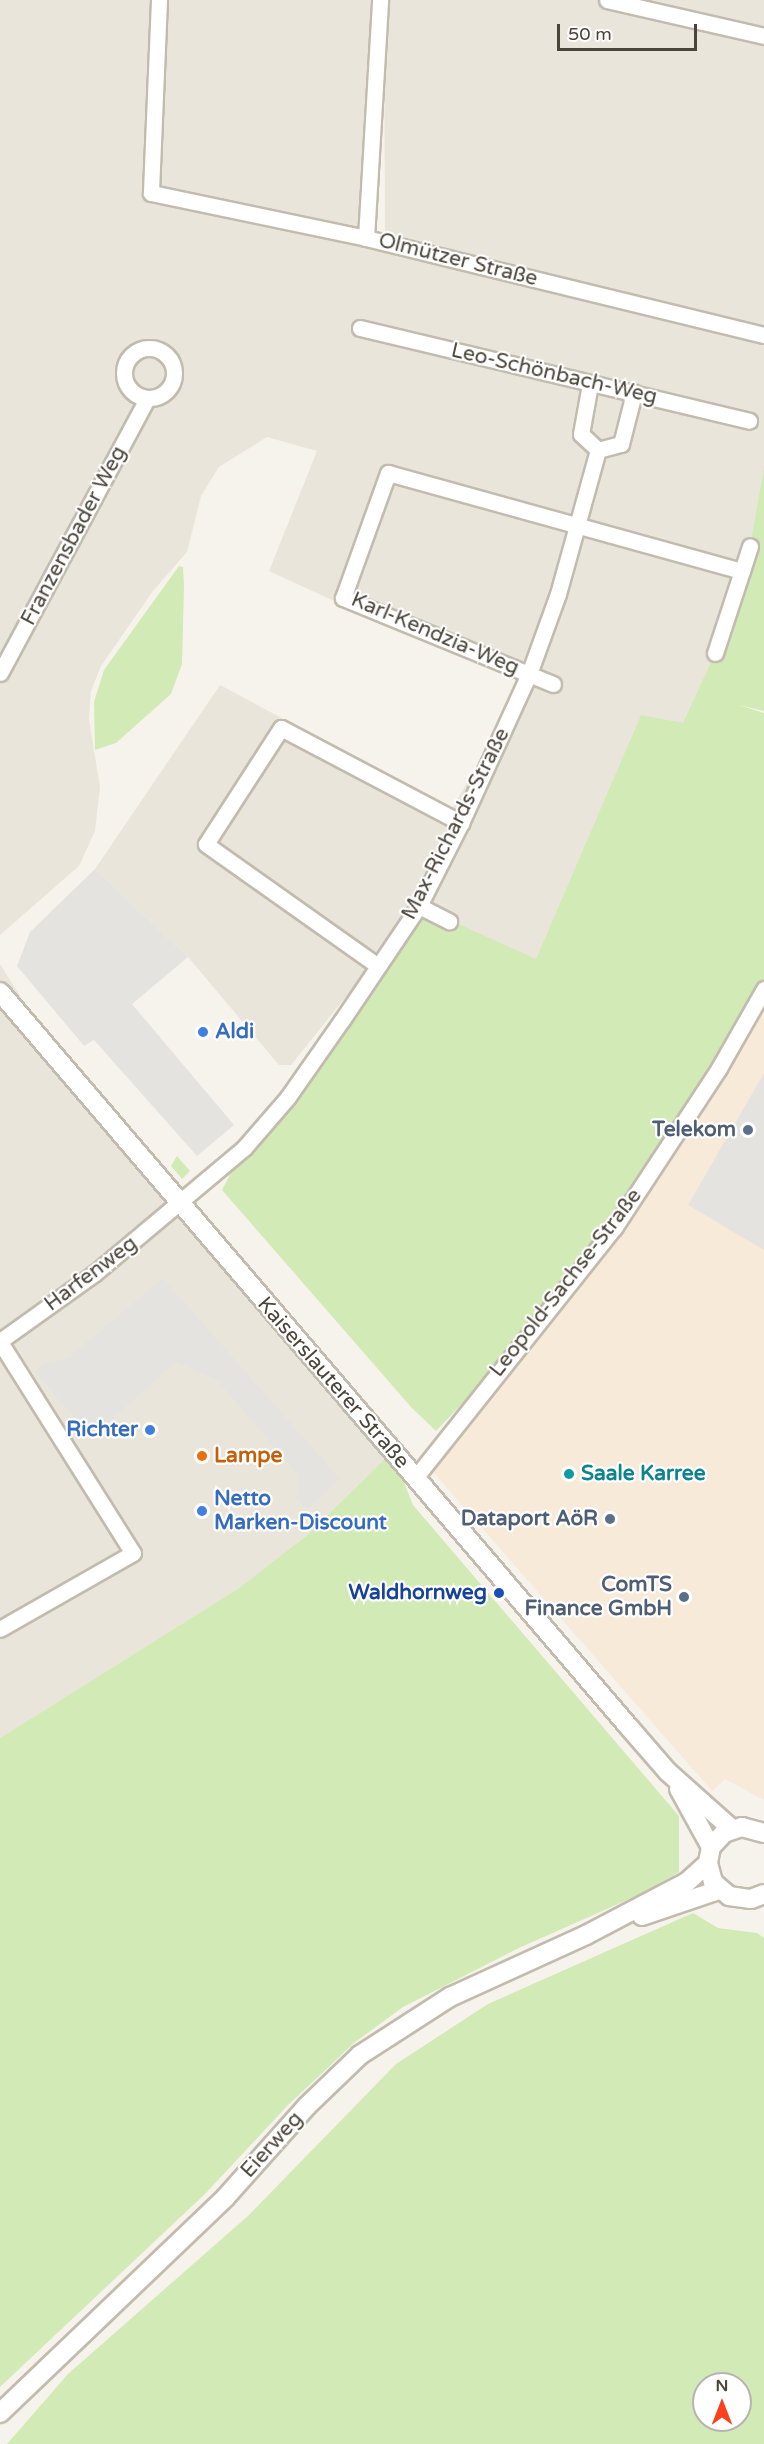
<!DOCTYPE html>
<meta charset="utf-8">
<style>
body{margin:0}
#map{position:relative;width:764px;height:2444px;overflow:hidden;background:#f6f3ec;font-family:"Varela Round",sans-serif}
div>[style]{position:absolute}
.residential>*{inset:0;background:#eae5da}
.commercial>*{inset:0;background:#f7ead8}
.green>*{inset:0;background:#d2eab5}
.parking>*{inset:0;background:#e5e3e0}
.roads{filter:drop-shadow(2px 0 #c2bbae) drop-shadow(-2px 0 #c2bbae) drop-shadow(0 2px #c2bbae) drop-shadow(0 -2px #c2bbae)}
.minor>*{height:15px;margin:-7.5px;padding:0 7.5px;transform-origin:7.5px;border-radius:7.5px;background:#fff}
.minor>.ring{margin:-7.5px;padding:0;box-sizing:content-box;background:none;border:15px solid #fff;border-radius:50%}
.tertiary>*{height:18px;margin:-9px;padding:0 9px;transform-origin:9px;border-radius:9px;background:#fff}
.dots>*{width:16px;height:16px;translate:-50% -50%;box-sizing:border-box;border:3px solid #fff;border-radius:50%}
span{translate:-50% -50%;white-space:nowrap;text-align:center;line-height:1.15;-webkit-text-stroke:4.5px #fff;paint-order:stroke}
.street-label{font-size:21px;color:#4b4439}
.shop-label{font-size:21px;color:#366cbe;font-weight:700}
.left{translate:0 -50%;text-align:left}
.right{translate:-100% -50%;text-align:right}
.service-label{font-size:21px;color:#4e5e75;font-weight:700}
.food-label{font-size:21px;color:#c56008;font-weight:700}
.culture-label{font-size:21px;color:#0d838f;font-weight:700}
.transit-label{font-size:21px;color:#164399;font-weight:700}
.north{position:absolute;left:692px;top:2372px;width:60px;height:60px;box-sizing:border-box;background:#fff;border:2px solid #b7b4b0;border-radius:50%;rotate:0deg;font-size:16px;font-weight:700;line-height:24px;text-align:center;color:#4b4439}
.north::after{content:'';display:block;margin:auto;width:21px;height:27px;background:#fc3f1d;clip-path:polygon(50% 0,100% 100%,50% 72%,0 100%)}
.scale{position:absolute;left:557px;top:24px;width:140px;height:27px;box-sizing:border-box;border:3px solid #4b4439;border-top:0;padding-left:8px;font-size:18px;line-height:21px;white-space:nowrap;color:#4b4439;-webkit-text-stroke:4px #fff;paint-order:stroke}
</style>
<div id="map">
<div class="residential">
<div style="clip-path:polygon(0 0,379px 0,361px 228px,176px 197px,385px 237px,384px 0,764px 0,764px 466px,750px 546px,715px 653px,683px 724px,641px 716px,536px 960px,419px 906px,291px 1065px,279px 1065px,188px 957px,95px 869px,220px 685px,452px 809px,529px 674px,343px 598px,332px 600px,269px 571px,317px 451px,267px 437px,219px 467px,201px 496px,187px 552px,153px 591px,101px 666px,91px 691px,89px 719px,100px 787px,95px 831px,79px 866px,0 935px)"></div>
<div style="clip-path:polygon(0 964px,39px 1026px,392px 1452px,306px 1536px,239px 1588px,0 1738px)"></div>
</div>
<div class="commercial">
<div style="clip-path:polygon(764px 984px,764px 1800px,725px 1779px,712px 1791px,434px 1473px)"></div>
</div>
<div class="green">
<div style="clip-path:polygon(764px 466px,764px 711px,739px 705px,764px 713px,764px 989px,614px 1228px,518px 1345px,436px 1431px,411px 1407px,222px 1190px,244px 1148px,419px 906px,536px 959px,641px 715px,683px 723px,715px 653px,750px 546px)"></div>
<div style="clip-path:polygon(179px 566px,183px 567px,184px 587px,182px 664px,171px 694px,116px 743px,95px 750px,94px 702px,104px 670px)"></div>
<div style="clip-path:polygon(177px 1156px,190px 1171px,182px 1179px,171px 1166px)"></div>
<div style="clip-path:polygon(392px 1452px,413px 1505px,679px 1816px,679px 1872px,645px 1892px,519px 1948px,403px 2007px,354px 2043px,287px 2106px,206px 2193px,0 2387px,0 1738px,239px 1588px,306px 1536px)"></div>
<div style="clip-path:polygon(evenodd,693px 1913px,718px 1928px,757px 1933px,764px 1938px,764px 2444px,7px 2444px,68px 2374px,249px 2215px,396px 2064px,488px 2004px,693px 1913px,704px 2384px,740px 2384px,740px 2420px,704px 2420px,704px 2384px)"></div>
</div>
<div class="parking">
<div style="clip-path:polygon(95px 869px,188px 957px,132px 1004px,234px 1125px,197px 1156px,94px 1040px,84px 1046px,17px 966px,30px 932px)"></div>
<div style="clip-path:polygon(764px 1073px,764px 1250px,688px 1205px)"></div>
<div style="clip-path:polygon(163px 1278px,340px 1479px,307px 1509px,296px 1499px,299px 1476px,217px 1380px,176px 1362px,92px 1437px,34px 1372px,45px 1363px,68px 1358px)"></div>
</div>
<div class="roads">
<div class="minor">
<div style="left:159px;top:0;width:193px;rotate:92.4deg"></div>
<div style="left:151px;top:193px;width:220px;rotate:11.8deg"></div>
<div style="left:366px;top:238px;width:410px;rotate:13.7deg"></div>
<div style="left:607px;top:0;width:161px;rotate:12.9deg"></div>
<div style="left:366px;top:238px;width:238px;rotate:-86.6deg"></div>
<div style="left:360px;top:328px;width:400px;rotate:13.4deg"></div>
<div class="ring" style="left:124px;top:348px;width:35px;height:35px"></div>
<div style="left:590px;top:384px;width:51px;rotate:100.2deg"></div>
<div style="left:581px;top:434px;width:23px;rotate:43deg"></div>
<div style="left:715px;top:653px;width:86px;rotate:-71.8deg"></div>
<div style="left:0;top:673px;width:311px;rotate:-61.8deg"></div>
<div style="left:553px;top:684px;width:227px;rotate:-157.7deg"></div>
<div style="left:343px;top:598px;width:133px;rotate:-70.2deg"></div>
<div style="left:388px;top:473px;width:367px;rotate:15.5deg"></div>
<div style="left:742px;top:571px;width:26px;rotate:-72deg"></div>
<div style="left:419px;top:906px;width:34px;rotate:27deg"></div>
<div style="left:378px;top:966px;width:211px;rotate:-144.7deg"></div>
<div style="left:206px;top:844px;width:138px;rotate:-57.1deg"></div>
<div style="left:281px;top:728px;width:204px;rotate:27.8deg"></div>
<div style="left:0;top:1341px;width:117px;rotate:-35.6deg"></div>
<div style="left:95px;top:1273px;width:194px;rotate:-40deg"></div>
<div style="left:244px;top:1148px;width:67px;rotate:-49.2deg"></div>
<div style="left:288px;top:1097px;width:94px;rotate:-55deg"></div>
<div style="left:342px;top:1020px;width:138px;rotate:-56deg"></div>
<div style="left:419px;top:906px;width:93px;rotate:-63.2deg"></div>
<div style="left:461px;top:823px;width:164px;rotate:-65.5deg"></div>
<div style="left:529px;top:674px;width:85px;rotate:-70.1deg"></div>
<div style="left:558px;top:594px;width:149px;rotate:-74.5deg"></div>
<div style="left:598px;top:450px;width:24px;rotate:-15deg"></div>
<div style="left:621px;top:444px;width:53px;rotate:-75.7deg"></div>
<div style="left:0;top:1342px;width:249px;rotate:57.8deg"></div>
<div style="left:133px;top:1553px;width:153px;rotate:150.3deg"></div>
<div style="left:415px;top:1478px;width:320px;rotate:-51.5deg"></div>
<div style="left:614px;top:1228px;width:191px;rotate:-56.7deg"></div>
<div style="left:719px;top:1068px;width:91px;rotate:-60.3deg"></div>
</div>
<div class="tertiary">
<div style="left:0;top:992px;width:966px;rotate:49.45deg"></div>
<div style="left:628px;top:1726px;width:61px;rotate:49deg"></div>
<div style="left:668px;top:1772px;width:86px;rotate:41.7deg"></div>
<div style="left:679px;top:1789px;width:66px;rotate:61.1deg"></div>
<div style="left:764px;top:1833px;width:23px;rotate:-165deg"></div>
<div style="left:742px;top:1827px;width:19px;rotate:162deg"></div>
<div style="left:724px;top:1833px;width:19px;rotate:133deg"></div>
<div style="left:711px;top:1847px;width:16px;rotate:101deg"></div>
<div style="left:708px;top:1863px;width:20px;rotate:75deg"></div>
<div style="left:713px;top:1882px;width:21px;rotate:41deg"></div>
<div style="left:729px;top:1896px;width:22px;rotate:8deg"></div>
<div style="left:751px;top:1899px;width:14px;rotate:-21deg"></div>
<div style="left:642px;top:1916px;width:81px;rotate:-18.7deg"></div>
<div style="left:0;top:2413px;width:311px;rotate:-43.7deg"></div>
<div style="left:225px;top:2198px;width:123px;rotate:-48.3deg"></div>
<div style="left:307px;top:2106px;width:74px;rotate:-43.9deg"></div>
<div style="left:360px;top:2055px;width:107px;rotate:-32.8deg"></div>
<div style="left:450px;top:1997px;width:149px;rotate:-24.5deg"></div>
<div style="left:586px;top:1935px;width:114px;rotate:-27.7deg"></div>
<div style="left:687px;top:1882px;width:28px;rotate:-42deg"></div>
</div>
</div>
<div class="dots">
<div style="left:203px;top:1032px;background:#3f7fe0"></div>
<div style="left:748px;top:1130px;background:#5c6f8a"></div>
<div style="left:150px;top:1430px;background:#3f7fe0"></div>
<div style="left:202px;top:1456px;background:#e8710a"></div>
<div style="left:569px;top:1474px;background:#0f9aa8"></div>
<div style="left:202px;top:1511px;background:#3f7fe0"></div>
<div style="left:610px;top:1519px;background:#5c6f8a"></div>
<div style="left:499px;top:1593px;background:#1a4fb4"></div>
<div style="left:684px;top:1597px;background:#5c6f8a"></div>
</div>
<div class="street-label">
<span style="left:458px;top:260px;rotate:14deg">Olmützer Straße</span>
<span style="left:554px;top:374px;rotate:13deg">Leo-Schönbach-Weg</span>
<span style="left:74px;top:536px;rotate:-62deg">Franzensbader Weg</span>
<span style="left:435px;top:634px;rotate:23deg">Karl-Kendzia-Weg</span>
<span style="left:456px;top:824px;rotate:-63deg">Max-Richards-Straße</span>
<span style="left:91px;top:1274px;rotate:-37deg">Harfenweg</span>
<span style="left:566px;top:1283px;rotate:-52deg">Leopold-Sachse-Straße</span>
<span style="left:333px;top:1383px;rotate:49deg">Kaiserslauterer Straße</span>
<span style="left:272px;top:2145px;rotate:-48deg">Eierweg</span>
</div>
<div class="shop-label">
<span class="left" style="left:215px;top:1032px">Aldi</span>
<span class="right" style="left:138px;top:1430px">Richter</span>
<span class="left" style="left:214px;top:1511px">Netto<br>Marken-Discount</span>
</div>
<div class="service-label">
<span class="right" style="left:736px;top:1130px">Telekom</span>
<span class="right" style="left:598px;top:1519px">Dataport AöR</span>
<span class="right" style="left:672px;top:1597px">ComTS<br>Finance GmbH</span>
</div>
<div class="food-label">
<span class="left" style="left:214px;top:1456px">Lampe</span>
</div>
<div class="culture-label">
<span class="left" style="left:581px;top:1474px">Saale Karree</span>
</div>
<div class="transit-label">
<span class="right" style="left:487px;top:1593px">Waldhornweg</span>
</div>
<div class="north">N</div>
<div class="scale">50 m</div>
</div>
